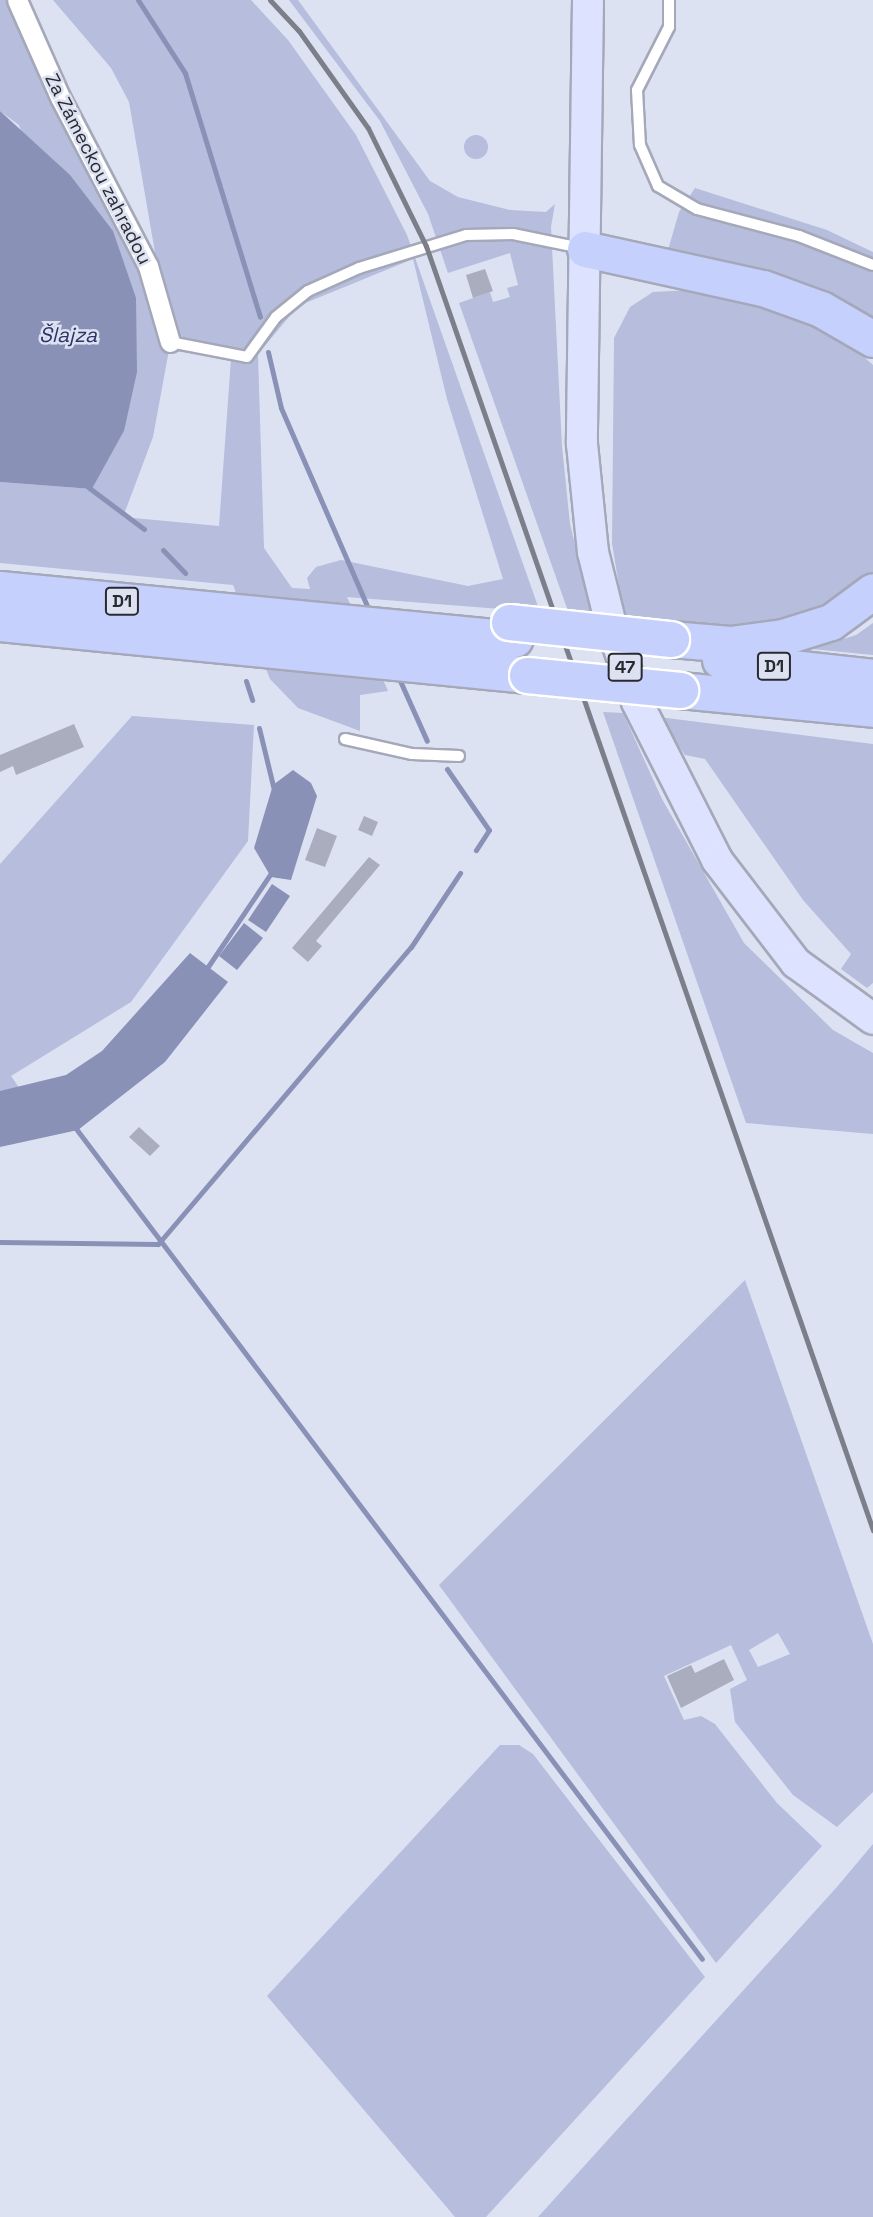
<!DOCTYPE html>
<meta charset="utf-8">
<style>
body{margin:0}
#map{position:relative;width:873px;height:2217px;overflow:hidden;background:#dde2f3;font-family:"Space Grotesk",sans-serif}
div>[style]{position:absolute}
.green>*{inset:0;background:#b6bddd}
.round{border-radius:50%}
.water>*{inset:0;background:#8991b6}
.stream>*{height:5px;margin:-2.5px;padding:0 2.5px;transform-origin:2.5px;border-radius:2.5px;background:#8991b6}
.building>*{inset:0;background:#a9adbe}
.roads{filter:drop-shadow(2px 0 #a4a8b9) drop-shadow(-2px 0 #a4a8b9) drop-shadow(0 2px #a4a8b9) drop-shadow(0 -2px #a4a8b9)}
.service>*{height:10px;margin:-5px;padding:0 5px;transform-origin:5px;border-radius:5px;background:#fff}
.minor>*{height:19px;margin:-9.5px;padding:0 9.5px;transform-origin:9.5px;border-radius:9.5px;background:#fff}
.primary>*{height:30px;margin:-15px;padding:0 15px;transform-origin:15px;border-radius:15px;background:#dde3fe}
.motorway>*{height:35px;margin:-17.5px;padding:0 17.5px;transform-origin:17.5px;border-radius:17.5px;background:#c6d0fd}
.rail>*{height:5px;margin:-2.5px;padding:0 2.5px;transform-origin:2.5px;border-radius:2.5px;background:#7b7f8a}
.bridges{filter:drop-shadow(2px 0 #fff) drop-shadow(-2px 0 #fff) drop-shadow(0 2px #fff) drop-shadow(0 -2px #fff)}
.motorway-bridge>*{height:35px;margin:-17.5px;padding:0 17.5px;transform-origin:17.5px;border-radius:17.5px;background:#c6d0fd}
span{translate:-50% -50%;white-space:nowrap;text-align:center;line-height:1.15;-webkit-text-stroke:5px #dde2f3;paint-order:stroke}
.shield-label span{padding:2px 5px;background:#dde2f3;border:2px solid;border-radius:5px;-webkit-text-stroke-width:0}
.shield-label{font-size:18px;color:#282a30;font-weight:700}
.street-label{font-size:19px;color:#282a30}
.water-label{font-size:21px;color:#2e3566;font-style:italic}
</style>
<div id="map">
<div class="green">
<div style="clip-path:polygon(evenodd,0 0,26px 0,87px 140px,157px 264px,129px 102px,111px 68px,53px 0,251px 0,288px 40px,356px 135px,407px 235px,540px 612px,347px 597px,388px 691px,360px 695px,360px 731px,298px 708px,270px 679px,233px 585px,0 563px,0 482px,92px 489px,124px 431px,19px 125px,0 111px,0 0,413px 259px,447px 399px,503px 579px,468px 586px,341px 560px,316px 567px,307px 578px,310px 589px,292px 588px,264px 548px,258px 354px,298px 306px,413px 259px,0 0,169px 350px,231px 359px,219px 526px,123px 517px,153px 437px,169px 350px)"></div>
<div style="clip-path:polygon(289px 0,298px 0,430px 181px,458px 197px,510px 210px,546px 212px,555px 204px,551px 227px,562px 446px,570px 524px,592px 615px,569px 614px,459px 303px,490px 292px,493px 302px,510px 297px,507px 288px,518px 285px,510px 253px,448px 273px,428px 214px,380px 121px)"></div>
<div class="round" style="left:464px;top:135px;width:24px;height:24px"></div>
<div style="clip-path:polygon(695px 188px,827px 230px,873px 252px,873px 318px,822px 292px,668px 250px,679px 212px)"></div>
<div style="clip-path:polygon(691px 290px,796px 316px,847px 342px,873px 365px,873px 578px,774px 629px,625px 623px,612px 543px,614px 338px,630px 307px,653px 292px)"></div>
<div style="clip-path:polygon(873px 623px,873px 655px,812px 649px,856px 635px)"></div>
<div style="clip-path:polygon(603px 712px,623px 713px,662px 799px,744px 943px,833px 1030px,873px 1053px,873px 1134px,746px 1123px)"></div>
<div style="clip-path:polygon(132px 716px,254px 725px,248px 841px,131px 1002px,11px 1076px,20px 1089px,0 1091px,0 864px)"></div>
<div style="clip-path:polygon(659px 717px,873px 744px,873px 983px,867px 988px,841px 969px,851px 954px,803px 900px,705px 759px,685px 755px)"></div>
<div style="clip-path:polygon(evenodd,745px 1280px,873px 1644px,873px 1792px,837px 1827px,793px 1795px,735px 1722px,730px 1689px,747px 1680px,731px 1645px,664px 1676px,684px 1720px,701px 1716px,715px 1724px,777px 1803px,822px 1846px,716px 1963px,439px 1585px,745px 1280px,778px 1633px,790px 1654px,758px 1667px,749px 1650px,778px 1633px)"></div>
<div style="clip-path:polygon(500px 1745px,519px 1745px,533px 1754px,705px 1977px,486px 2217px,455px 2217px,267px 1996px)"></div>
<div style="clip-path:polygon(873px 1844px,873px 2217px,538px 2217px,836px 1888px)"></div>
</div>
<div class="water">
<div style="clip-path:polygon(0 111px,70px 175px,113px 231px,136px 298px,137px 372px,124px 431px,92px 489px,0 482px)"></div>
<div style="clip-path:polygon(293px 770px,311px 783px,317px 796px,291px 880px,271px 877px,254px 848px,273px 785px)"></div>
<div style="clip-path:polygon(272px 884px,290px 896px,266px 932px,248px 920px)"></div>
<div style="clip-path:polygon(244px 923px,263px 938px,237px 970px,219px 956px)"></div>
<div style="clip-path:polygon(190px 953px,228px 982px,165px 1062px,78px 1130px,0 1147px,0 1091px,66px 1075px,102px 1051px)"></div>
</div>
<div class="stream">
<div style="left:138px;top:0;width:87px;rotate:57.2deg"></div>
<div style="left:185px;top:73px;width:255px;rotate:72.9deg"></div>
<div style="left:268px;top:352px;width:57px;rotate:76.9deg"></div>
<div style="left:281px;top:408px;width:223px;rotate:66.5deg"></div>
<div style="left:88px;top:487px;width:70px;rotate:36.9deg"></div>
<div style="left:163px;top:550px;width:32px;rotate:46deg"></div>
<div style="left:397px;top:674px;width:73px;rotate:65.9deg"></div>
<div style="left:246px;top:681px;width:20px;rotate:72deg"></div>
<div style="left:259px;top:728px;width:64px;rotate:76.4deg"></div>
<div style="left:447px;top:769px;width:74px;rotate:55.5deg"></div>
<div style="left:489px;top:830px;width:24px;rotate:123deg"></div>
<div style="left:207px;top:968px;width:115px;rotate:-56deg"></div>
<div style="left:74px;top:1126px;width:1043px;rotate:52.99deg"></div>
<div style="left:0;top:1242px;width:158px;rotate:0.7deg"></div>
<div style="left:158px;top:1244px;width:390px;rotate:-49.6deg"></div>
<div style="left:411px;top:947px;width:89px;rotate:-56.5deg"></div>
</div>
<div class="building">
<div style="clip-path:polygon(485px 269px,493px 291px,473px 298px,466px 275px)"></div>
<div style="clip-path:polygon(74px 724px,84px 747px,16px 775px,13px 766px,0 772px,0 755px)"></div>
<div style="clip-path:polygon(364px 816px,378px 822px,372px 836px,358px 830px)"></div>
<div style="clip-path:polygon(317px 828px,337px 836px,325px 867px,305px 860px)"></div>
<div style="clip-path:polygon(369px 857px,380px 865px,316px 941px,322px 946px,308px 962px,292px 948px)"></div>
<div style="clip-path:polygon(139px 1127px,160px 1146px,150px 1156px,129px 1137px)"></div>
<div style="clip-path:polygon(724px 1659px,734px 1680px,681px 1708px,667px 1676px,691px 1665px,695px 1673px)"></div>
</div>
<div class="roads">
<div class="service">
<div style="left:669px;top:0;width:27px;rotate:90deg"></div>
<div style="left:669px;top:27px;width:71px;rotate:116.9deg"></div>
<div style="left:637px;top:90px;width:55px;rotate:86.9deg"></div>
<div style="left:640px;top:145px;width:45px;rotate:66.3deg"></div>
<div style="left:658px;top:186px;width:45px;rotate:30.5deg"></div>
<div style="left:697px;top:209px;width:106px;rotate:14.8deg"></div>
<div style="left:799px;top:236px;width:79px;rotate:21.4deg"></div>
<div style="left:170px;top:342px;width:78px;rotate:11deg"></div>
<div style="left:247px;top:357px;width:49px;rotate:-54.1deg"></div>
<div style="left:276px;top:317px;width:41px;rotate:-39.1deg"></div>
<div style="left:308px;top:291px;width:56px;rotate:-24.3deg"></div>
<div style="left:359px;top:268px;width:112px;rotate:-17.1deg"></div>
<div style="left:466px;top:235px;width:47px;rotate:-1.2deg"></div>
<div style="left:513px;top:234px;width:69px;rotate:11.6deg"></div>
<div style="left:345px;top:739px;width:69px;rotate:12.6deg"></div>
<div style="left:412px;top:754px;width:47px;rotate:2.4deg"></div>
</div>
<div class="minor">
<div style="left:17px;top:0;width:106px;rotate:66.1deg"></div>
<div style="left:60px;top:97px;width:191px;rotate:62.5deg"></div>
<div style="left:148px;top:266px;width:79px;rotate:73.9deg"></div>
</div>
<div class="primary">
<div style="left:588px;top:0;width:444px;rotate:90.8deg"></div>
<div style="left:582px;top:444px;width:109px;rotate:84.2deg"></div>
<div style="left:593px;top:552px;width:75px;rotate:76.1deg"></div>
<div style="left:611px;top:625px;width:81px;rotate:71.3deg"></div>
<div style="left:637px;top:702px;width:177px;rotate:63.1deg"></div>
<div style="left:717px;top:860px;width:130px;rotate:52.5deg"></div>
<div style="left:796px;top:963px;width:95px;rotate:36deg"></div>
</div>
<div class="motorway">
<div style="left:585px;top:249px;width:182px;rotate:12.4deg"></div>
<div style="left:763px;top:288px;width:62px;rotate:19.9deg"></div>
<div style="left:821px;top:309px;width:60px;rotate:30deg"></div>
<div style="left:0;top:589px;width:517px;rotate:5.55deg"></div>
<div style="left:0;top:623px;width:530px;rotate:5.64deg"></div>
<div style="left:671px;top:639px;width:59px;rotate:4.8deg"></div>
<div style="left:730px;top:644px;width:53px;rotate:-7.5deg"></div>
<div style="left:783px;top:637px;width:50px;rotate:-17.4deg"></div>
<div style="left:831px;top:622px;width:52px;rotate:-36.4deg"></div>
<div style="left:720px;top:660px;width:154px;rotate:6.3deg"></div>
<div style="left:680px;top:690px;width:194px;rotate:5.6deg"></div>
</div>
</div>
<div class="rail">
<div style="left:270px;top:0;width:42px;rotate:46.9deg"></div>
<div style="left:299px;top:31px;width:119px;rotate:54.6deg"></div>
<div style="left:368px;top:128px;width:131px;rotate:63.8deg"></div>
<div style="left:426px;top:246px;width:1360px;rotate:70.81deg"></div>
</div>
<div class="bridges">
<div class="motorway-bridge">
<div style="left:509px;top:622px;width:163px;rotate:6deg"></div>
<div style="left:527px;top:675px;width:154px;rotate:5.6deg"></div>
</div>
</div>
<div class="shield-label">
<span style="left:122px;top:601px">D1</span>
<span style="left:774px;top:666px">D1</span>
<span style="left:625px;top:667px">47</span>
</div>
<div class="street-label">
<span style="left:98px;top:169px;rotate:63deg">Za Zámeckou zahradou</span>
</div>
<div class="water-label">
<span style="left:68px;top:335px">Šlajza</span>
</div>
</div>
